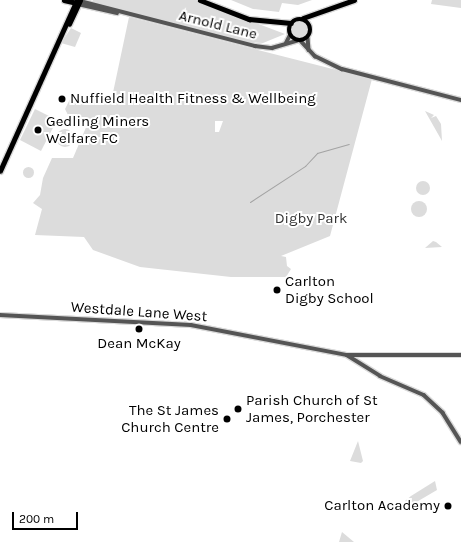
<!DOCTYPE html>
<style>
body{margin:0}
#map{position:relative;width:461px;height:542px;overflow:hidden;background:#fff;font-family:Karla,sans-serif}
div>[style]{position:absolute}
.green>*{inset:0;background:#dcdcdc}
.round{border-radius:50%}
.stream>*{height:1px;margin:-0.5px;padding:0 0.5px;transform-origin:0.5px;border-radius:0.5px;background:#a3a3a3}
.roads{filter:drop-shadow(1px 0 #dbdbdb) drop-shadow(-1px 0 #dbdbdb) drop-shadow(0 1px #dbdbdb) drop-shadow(0 -1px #dbdbdb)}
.minor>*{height:3.5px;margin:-1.75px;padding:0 1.75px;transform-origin:1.75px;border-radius:1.75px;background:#555}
.major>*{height:4.5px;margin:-2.25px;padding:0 2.25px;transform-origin:2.25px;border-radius:2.25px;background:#000}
.major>.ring{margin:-2.25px;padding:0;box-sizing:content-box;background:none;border:4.5px solid #000;border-radius:50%}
.dots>*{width:11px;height:11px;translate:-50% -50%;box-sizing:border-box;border:2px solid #fff;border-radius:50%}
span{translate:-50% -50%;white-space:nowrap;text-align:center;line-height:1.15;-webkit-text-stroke:4px #fff;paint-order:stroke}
.street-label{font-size:15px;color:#000}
.poi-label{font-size:15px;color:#000}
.left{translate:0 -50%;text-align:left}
.right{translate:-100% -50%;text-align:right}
.park-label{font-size:15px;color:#333}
.scale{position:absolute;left:12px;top:512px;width:66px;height:18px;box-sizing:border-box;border:2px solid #000;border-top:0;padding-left:5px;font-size:12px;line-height:14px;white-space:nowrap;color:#000;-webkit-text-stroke:3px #fff;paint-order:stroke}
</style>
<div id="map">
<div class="green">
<div style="clip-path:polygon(93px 0,196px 0,285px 34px,263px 43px,241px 42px,91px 3px)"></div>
<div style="clip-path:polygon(231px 0,312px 0,298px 5px,282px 3px,279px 12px,253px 9px)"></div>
<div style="clip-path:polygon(432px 0,461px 0,461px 8px,431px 4px)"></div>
<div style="clip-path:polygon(evenodd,129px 17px,372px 79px,330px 236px,281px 256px,286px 257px,287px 266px,291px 269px,286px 277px,231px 277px,140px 267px,93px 250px,84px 237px,35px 235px,42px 209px,33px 203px,40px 195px,43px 178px,52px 158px,73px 158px,87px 125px,68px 115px,65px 109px,72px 95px,111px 102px,129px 17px,215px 121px,223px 121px,219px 132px,215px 132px,215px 121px)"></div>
<div class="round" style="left:290px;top:20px;width:20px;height:20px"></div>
<div style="clip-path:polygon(71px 28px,81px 33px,75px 47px,61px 43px)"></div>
<div style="clip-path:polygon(35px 109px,57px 120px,41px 151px,20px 140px)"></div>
<div style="clip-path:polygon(425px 111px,434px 115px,431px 118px,436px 116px,441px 124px,442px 141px)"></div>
<div class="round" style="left:56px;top:129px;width:18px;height:18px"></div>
<div class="round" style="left:22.5px;top:166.5px;width:11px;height:11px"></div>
<div class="round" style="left:416px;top:181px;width:14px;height:14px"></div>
<div class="round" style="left:411px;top:201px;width:16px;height:16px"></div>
<div style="clip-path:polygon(433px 241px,436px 242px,442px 247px,425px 248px)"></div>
<div style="clip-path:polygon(358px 441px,363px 461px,361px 463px,350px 461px)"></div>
<div style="clip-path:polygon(435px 481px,437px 490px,408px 507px,405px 501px,411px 496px)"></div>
<div style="clip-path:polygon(342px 532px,354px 542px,339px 542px)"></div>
</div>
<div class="stream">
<div style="left:250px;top:202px;width:66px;rotate:-33.2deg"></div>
<div style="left:305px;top:166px;width:18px;rotate:-47deg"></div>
<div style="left:317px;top:153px;width:33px;rotate:-16deg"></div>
</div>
<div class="roads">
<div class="minor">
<div style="left:80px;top:1px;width:181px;rotate:14.4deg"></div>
<div style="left:255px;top:46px;width:17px;rotate:7deg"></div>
<div style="left:272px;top:48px;width:26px;rotate:-16deg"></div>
<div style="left:78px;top:4px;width:40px;rotate:13deg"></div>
<div style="left:308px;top:38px;width:12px;rotate:85deg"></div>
<div style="left:301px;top:41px;width:21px;rotate:47deg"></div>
<div style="left:315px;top:56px;width:30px;rotate:26deg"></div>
<div style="left:342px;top:69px;width:123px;rotate:14.6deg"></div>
<div style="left:286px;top:43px;width:9px;rotate:-63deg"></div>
<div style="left:0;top:315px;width:191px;rotate:3deg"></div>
<div style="left:191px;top:325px;width:159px;rotate:10.9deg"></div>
<div style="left:347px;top:355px;width:114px"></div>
<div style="left:347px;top:355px;width:39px;rotate:32deg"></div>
<div style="left:380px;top:376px;width:48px;rotate:23.4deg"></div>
<div style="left:424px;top:395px;width:26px;rotate:43deg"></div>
<div style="left:443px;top:413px;width:34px;rotate:58deg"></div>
</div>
<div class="major">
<div style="left:64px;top:0;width:13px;rotate:13deg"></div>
<div style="left:200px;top:0;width:53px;rotate:21.2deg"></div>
<div style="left:249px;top:19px;width:42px;rotate:5.4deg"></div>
<div style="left:303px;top:18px;width:54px;rotate:-19.4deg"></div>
<div class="ring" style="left:289px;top:19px;width:17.5px;height:17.5px"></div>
<div style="left:69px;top:24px;width:26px;rotate:-65deg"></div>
<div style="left:0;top:171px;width:188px;rotate:-65.8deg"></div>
</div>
</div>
<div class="dots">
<div style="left:62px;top:99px;background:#000"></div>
<div style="left:38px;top:130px;background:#000"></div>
<div style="left:277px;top:290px;background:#000"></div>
<div style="left:139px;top:329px;background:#000"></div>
<div style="left:238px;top:409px;background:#000"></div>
<div style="left:227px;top:419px;background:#000"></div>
<div style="left:448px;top:506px;background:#000"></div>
</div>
<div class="street-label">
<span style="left:218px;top:25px;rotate:14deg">Arnold Lane</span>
<span style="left:139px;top:312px;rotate:4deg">Westdale Lane West</span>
</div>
<div class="poi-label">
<span class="left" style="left:70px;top:99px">Nuffield Health Fitness &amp; Wellbeing</span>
<span class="left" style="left:46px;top:130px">Gedling Miners<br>Welfare FC</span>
<span class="left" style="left:285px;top:290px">Carlton<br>Digby School</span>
<span style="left:139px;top:344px">Dean McKay</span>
<span class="left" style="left:246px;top:409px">Parish Church of St<br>James, Porchester</span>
<span class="right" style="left:219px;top:419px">The St James<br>Church Centre</span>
<span class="right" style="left:440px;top:506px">Carlton Academy</span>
</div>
<div class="park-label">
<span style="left:311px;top:219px">Digby Park</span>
</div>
<div class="scale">200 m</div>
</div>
